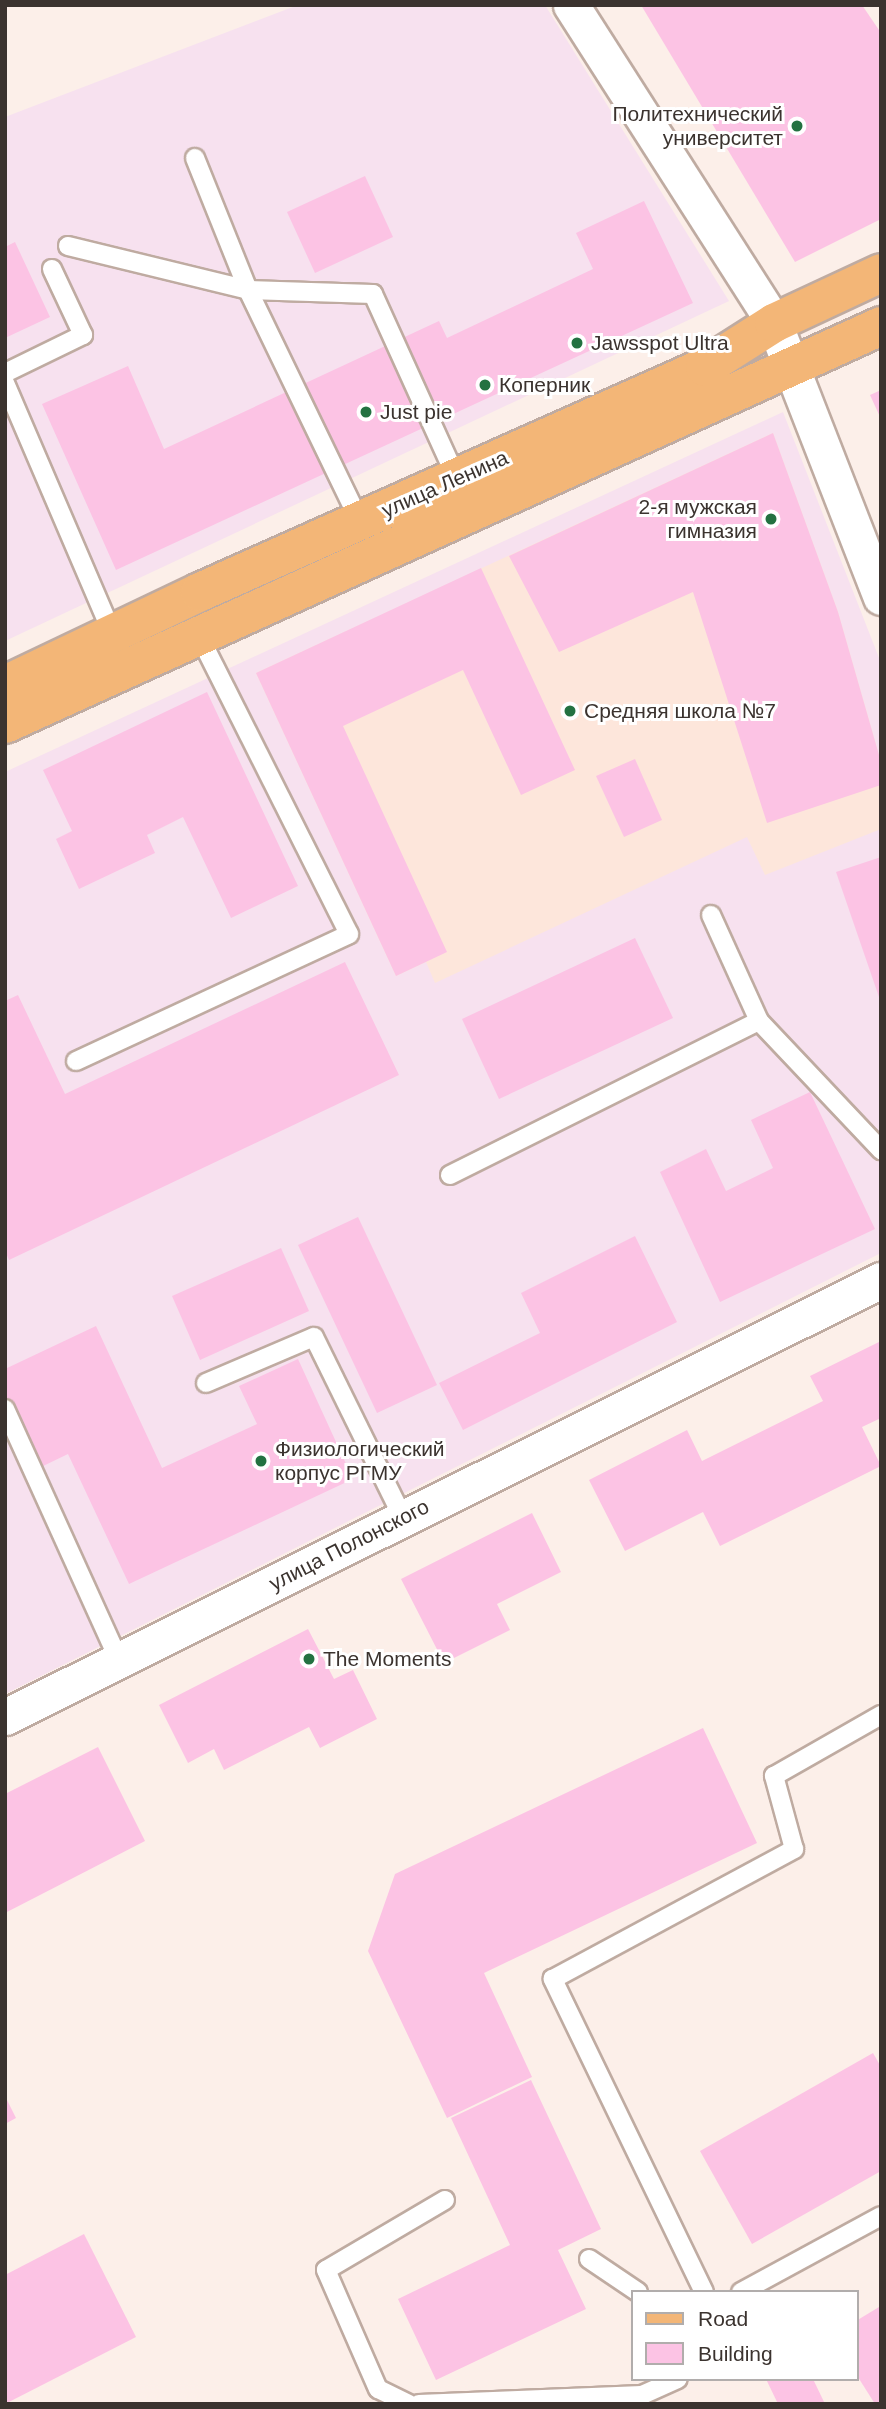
<!DOCTYPE html>
<meta charset="utf-8">
<style>
body{margin:0}
#map{position:relative;width:886px;height:2409px;overflow:hidden;background:#fcefe9;font-family:Helvetica,sans-serif}
div>[style]{position:absolute}
.commercial>*{inset:0;background:#f7e1ef}
.built>*{inset:0;background:#fde6db}
.building>*{inset:0;background:#fcc3e4}
.roads{filter:drop-shadow(2px 0 #bfaba1) drop-shadow(-2px 0 #bfaba1) drop-shadow(0 2px #bfaba1) drop-shadow(0 -2px #bfaba1)}
.service>*{height:18px;margin:-9px;padding:0 9px;transform-origin:9px;border-radius:9px;background:#fff}
.minor>*{height:35px;margin:-17.5px;padding:0 17.5px;transform-origin:17.5px;border-radius:17.5px;background:#fff}
.primary>*{height:38px;margin:-19px;padding:0 19px;transform-origin:19px;border-radius:19px;background:#f3b677}
.dots>*{width:19px;height:19px;translate:-50% -50%;box-sizing:border-box;border:4px solid #fff;border-radius:50%}
span{translate:-50% -50%;white-space:nowrap;text-align:center;line-height:1.15;-webkit-text-stroke:6px #fff;paint-order:stroke}
.poi-label{font-size:21px;color:#3b332f}
.right{translate:-100% -50%;text-align:right}
.left{translate:0 -50%;text-align:left}
.street-label{font-size:21px;color:#3b332f}
.frame{position:absolute;inset:0;border:7px solid #3b332f;pointer-events:none}
.legend{position:absolute;left:631px;top:2290px;width:228px;height:91px;box-sizing:border-box;background:#fff;border:2px solid #b1adac;margin:0;padding:9px 12px;list-style:none;font-size:21px;color:#3b332f}
.legend li{display:flex;align-items:center;gap:14px;height:35px}
.legend b{width:35px;border:2px solid #b1adac}
</style>
<div id="map">
<div class="commercial">
<div style="clip-path:polygon(298px 5px,545px 5px,729px 301px,5px 641px,5px 117px)"></div>
<div style="clip-path:polygon(783px 412px,881px 663px,881px 1253px,5px 1694px,5px 772px)"></div>
</div>
<div class="built">
<div style="clip-path:polygon(773px 433px,838px 612px,881px 762px,881px 829px,765px 875px,747px 837px,435px 983px,426px 962px,396px 976px,256px 673px)"></div>
</div>
<div class="building">
<div style="clip-path:polygon(641px 5px,862px 5px,881px 33px,881px 219px,795px 262px)"></div>
<div style="clip-path:polygon(365px 176px,393px 237px,315px 273px,287px 212px)"></div>
<div style="clip-path:polygon(644px 201px,693px 303px,116px 570px,42px 404px,128px 366px,164px 449px,439px 321px,447px 338px,593px 269px,576px 233px)"></div>
<div style="clip-path:polygon(15px 242px,50px 317px,5px 338px,5px 247px)"></div>
<div style="clip-path:polygon(881px 390px,881px 419px,870px 395px)"></div>
<div style="clip-path:polygon(773px 433px,838px 612px,881px 762px,881px 785px,767px 823px,693px 592px,559px 652px,509px 556px)"></div>
<div style="clip-path:polygon(481px 568px,575px 770px,521px 795px,463px 670px,343px 726px,447px 952px,396px 976px,256px 673px)"></div>
<div style="clip-path:polygon(207px 692px,298px 886px,231px 918px,183px 817px,147px 835px,155px 853px,79px 889px,56px 839px,72px 831px,43px 770px)"></div>
<div style="clip-path:polygon(635px 759px,662px 820px,624px 837px,596px 776px)"></div>
<div style="clip-path:polygon(881px 857px,881px 1000px,880px 1000px,836px 872px)"></div>
<div style="clip-path:polygon(635px 938px,673px 1018px,499px 1099px,462px 1019px)"></div>
<div style="clip-path:polygon(345px 962px,399px 1075px,9px 1260px,5px 1251px,5px 1001px,18px 995px,65px 1094px)"></div>
<div style="clip-path:polygon(810px 1092px,875px 1229px,720px 1302px,660px 1172px,706px 1149px,726px 1191px,773px 1168px,751px 1120px)"></div>
<div style="clip-path:polygon(358px 1217px,437px 1385px,377px 1413px,298px 1245px)"></div>
<div style="clip-path:polygon(635px 1236px,677px 1322px,463px 1430px,439px 1383px,540px 1333px,521px 1293px)"></div>
<div style="clip-path:polygon(281px 1248px,309px 1311px,200px 1360px,172px 1296px)"></div>
<div style="clip-path:polygon(96px 1326px,162px 1468px,257px 1424px,239px 1386px,298px 1359px,353px 1479px,129px 1584px,68px 1454px,39px 1468px,5px 1396px,5px 1369px)"></div>
<div style="clip-path:polygon(881px 1341px,881px 1418px,862px 1427px,881px 1466px,720px 1546px,703px 1512px,625px 1551px,589px 1480px,687px 1430px,702px 1461px,823px 1401px,810px 1376px)"></div>
<div style="clip-path:polygon(532px 1513px,561px 1572px,497px 1604px,510px 1630px,444px 1663px,401px 1579px)"></div>
<div style="clip-path:polygon(308px 1629px,334px 1679px,353px 1670px,377px 1719px,320px 1748px,309px 1727px,224px 1770px,214px 1749px,188px 1763px,159px 1705px)"></div>
<div style="clip-path:polygon(703px 1728px,757px 1843px,484px 1973px,532px 2077px,447px 2118px,368px 1951px,395px 1874px)"></div>
<div style="clip-path:polygon(98px 1747px,145px 1841px,5px 1913px,5px 1794px)"></div>
<div style="clip-path:polygon(873px 2053px,881px 2067px,881px 2171px,752px 2244px,700px 2151px)"></div>
<div style="clip-path:polygon(531px 2080px,601px 2229px,558px 2250px,586px 2309px,436px 2380px,398px 2299px,510px 2245px,451px 2118px)"></div>
<div style="clip-path:polygon(5px 2096px,16px 2118px,5px 2124px)"></div>
<div style="clip-path:polygon(84px 2234px,136px 2337px,5px 2404px,5px 2275px)"></div>
<div style="clip-path:polygon(879px 2307px,881px 2404px,875px 2404px,856px 2374px,856px 2321px)"></div>
<div style="clip-path:polygon(766px 2379px,813px 2379px,825px 2404px,778px 2404px)"></div>
</div>
<div class="roads">
<div class="service">
<div style="left:195px;top:158px;width:142px;rotate:68.1deg"></div>
<div style="left:248px;top:290px;width:125px;rotate:1.8deg"></div>
<div style="left:373px;top:294px;width:203px;rotate:65.6deg"></div>
<div style="left:68px;top:246px;width:185px;rotate:13.7deg"></div>
<div style="left:248px;top:290px;width:258px;rotate:64.2deg"></div>
<div style="left:5px;top:373px;width:87px;rotate:-26deg"></div>
<div style="left:83px;top:335px;width:73px;rotate:-115.2deg"></div>
<div style="left:5px;top:383px;width:274px;rotate:66.8deg"></div>
<div style="left:711px;top:915px;width:116px;rotate:65.6deg"></div>
<div style="left:759px;top:1021px;width:178px;rotate:46.6deg"></div>
<div style="left:76px;top:1061px;width:301px;rotate:-24.9deg"></div>
<div style="left:349px;top:934px;width:334px;rotate:-116.7deg"></div>
<div style="left:450px;top:1175px;width:345px;rotate:-26.5deg"></div>
<div style="left:206px;top:1383px;width:117px;rotate:-23.1deg"></div>
<div style="left:314px;top:1337px;width:202px;rotate:63.8deg"></div>
<div style="left:5px;top:1409px;width:276px;rotate:65.6deg"></div>
<div style="left:589px;top:2259px;width:59px;rotate:34deg"></div>
<div style="left:704px;top:2292px;width:348px;rotate:-115.8deg"></div>
<div style="left:553px;top:1979px;width:274px;rotate:-28.3deg"></div>
<div style="left:794px;top:1849px;width:76px;rotate:-105.3deg"></div>
<div style="left:774px;top:1776px;width:123px;rotate:-29.7deg"></div>
<div style="left:741px;top:2292px;width:159px;rotate:-28.5deg"></div>
<div style="left:409px;top:2404px;width:34px;rotate:-154deg"></div>
<div style="left:378px;top:2389px;width:130px;rotate:-113.6deg"></div>
<div style="left:326px;top:2270px;width:138px;rotate:-30.5deg"></div>
<div style="left:419px;top:2404px;width:223px;rotate:-2.3deg"></div>
<div style="left:642px;top:2395px;width:39px;rotate:-24deg"></div>
</div>
<div class="minor">
<div style="left:571px;top:5px;width:377px;rotate:57.4deg"></div>
<div style="left:774px;top:323px;width:294px;rotate:68.7deg"></div>
<div style="left:5px;top:1717px;width:979px;rotate:-26.51deg"></div>
</div>
<div class="primary">
<div style="left:5px;top:685px;width:216px;rotate:-25.5deg"></div>
<div style="left:200px;top:592px;width:553px;rotate:-24.02deg"></div>
<div style="left:705px;top:367px;width:82px;rotate:-32.5deg"></div>
<div style="left:774px;top:323px;width:118px;rotate:-25deg"></div>
<div style="left:5px;top:724px;width:962px;rotate:-24.43deg"></div>
</div>
</div>
<div class="dots">
<div style="left:797px;top:126px;background:#237141"></div>
<div style="left:577px;top:343px;background:#237141"></div>
<div style="left:485px;top:385px;background:#237141"></div>
<div style="left:366px;top:412px;background:#237141"></div>
<div style="left:771px;top:519px;background:#237141"></div>
<div style="left:570px;top:711px;background:#237141"></div>
<div style="left:261px;top:1461px;background:#237141"></div>
<div style="left:309px;top:1659px;background:#237141"></div>
</div>
<div class="poi-label">
<span class="right" style="left:783px;top:126px">Политехнический<br>университет</span>
<span class="left" style="left:591px;top:343px">Jawsspot Ultra</span>
<span class="left" style="left:499px;top:385px">Коперник</span>
<span class="left" style="left:380px;top:412px">Just pie</span>
<span class="right" style="left:757px;top:519px">2-я мужская<br>гимназия</span>
<span class="left" style="left:584px;top:711px">Средняя школа №7</span>
<span class="left" style="left:275px;top:1461px">Физиологический<br>корпус РГМУ</span>
<span class="left" style="left:323px;top:1659px">The Moments</span>
</div>
<div class="street-label">
<span style="left:445px;top:484px;rotate:-24deg">улица Ленина</span>
<span style="left:349px;top:1545px;rotate:-27deg">улица Полонского</span>
</div>
<div class="frame"></div>
<ul class="legend">
<li><b style="height:9px;background:#f3b677"></b>Road</li>
<li><b style="height:19px;background:#fcc3e4"></b>Building</li>
</ul>
</div>
